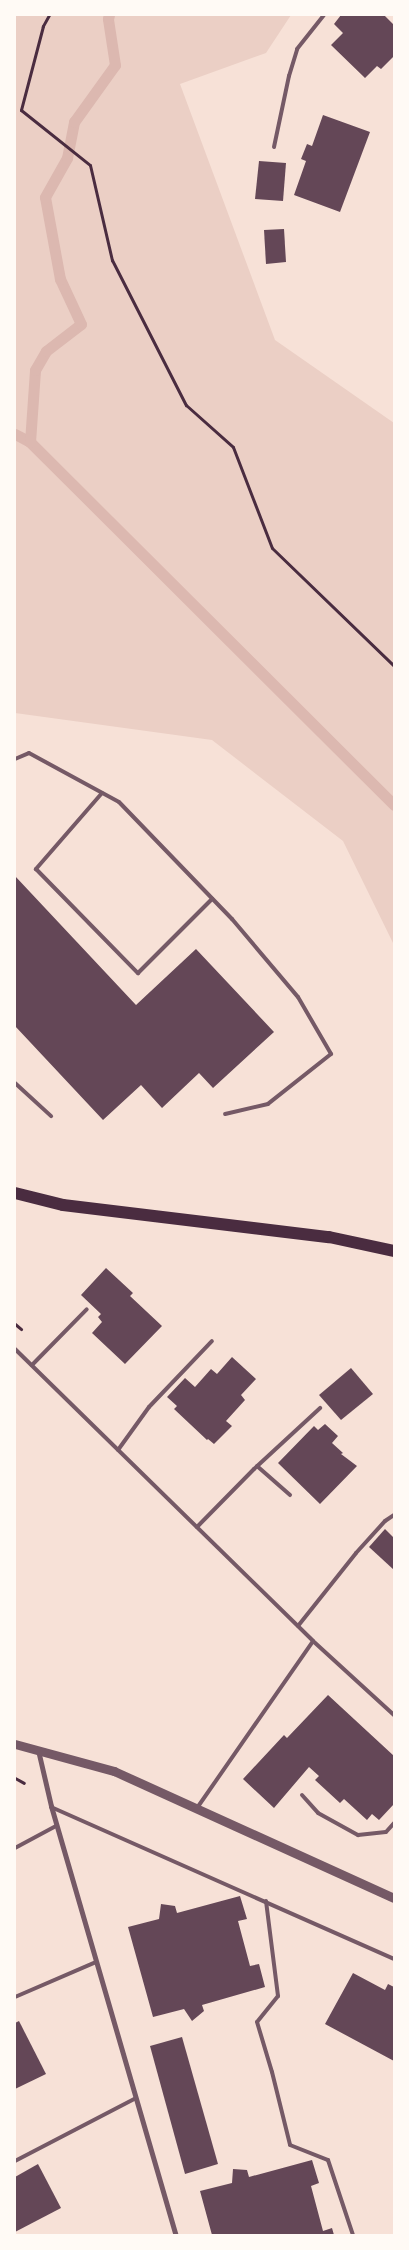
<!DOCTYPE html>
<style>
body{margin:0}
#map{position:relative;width:409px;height:2250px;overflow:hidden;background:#f7e1d7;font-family:"Public Sans",sans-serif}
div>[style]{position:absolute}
.green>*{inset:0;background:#ebcfc5}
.stream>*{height:11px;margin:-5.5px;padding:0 5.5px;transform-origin:5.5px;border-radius:5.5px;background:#dcb8b0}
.building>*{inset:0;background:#644757}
.path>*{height:3px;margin:-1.5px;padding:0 1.5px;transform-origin:1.5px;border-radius:1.5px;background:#4a2c40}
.service>*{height:4px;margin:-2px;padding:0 2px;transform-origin:2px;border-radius:2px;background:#755966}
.minor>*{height:5px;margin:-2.5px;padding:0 2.5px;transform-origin:2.5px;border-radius:2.5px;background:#755966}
.tertiary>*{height:9px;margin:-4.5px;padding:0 4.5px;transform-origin:4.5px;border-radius:4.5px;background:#755966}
.primary>*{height:12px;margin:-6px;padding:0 6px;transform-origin:6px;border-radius:6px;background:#4a2c40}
span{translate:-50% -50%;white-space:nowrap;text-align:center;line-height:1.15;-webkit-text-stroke:4px #fffaf5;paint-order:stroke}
.frame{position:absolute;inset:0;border:16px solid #fffaf5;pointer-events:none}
</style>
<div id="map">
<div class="green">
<div style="clip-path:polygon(15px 15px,291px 15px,266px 53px,180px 84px,275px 340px,394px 423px,394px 945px,343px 841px,212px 740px,15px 713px)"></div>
</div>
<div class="stream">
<div style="left:15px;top:434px;width:17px;rotate:28deg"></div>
<div style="left:30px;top:442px;width:514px;rotate:44.92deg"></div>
<div style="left:30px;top:442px;width:72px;rotate:-86deg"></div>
<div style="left:35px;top:370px;width:22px;rotate:-60deg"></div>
<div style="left:46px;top:351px;width:44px;rotate:-37.6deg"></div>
<div style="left:81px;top:324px;width:50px;rotate:-115deg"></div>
<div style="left:60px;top:279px;width:83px;rotate:-100.4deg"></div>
<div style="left:45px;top:197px;width:45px;rotate:-60.6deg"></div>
<div style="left:67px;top:158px;width:37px;rotate:-79deg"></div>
<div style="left:74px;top:122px;width:70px;rotate:-54.3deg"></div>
<div style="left:115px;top:65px;width:47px;rotate:-98.7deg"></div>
<div style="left:108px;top:19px;width:4px;rotate:-76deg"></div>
</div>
<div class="building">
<div style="clip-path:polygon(341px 15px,384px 15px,394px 25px,394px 56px,381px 69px,377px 66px,365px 78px,331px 45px,343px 33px,334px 24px)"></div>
<div style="clip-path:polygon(323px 115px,370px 132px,340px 212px,294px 195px,306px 161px,301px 159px,307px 144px,312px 146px)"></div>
<div style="clip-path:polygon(259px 161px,286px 163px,283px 201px,255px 199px)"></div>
<div style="clip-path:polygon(284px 229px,286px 262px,266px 264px,264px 230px)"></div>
<div style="clip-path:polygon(15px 876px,136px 1005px,196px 949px,274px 1032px,213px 1088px,199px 1073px,162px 1108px,141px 1085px,103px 1120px,15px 1026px)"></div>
<div style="clip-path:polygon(106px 1268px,133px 1293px,130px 1296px,162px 1326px,125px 1364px,92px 1333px,102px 1322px,98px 1317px,101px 1314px,81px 1295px)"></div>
<div style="clip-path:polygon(232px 1357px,256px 1379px,241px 1395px,245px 1400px,226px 1421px,232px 1426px,214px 1444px,208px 1439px,207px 1440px,174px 1409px,177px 1406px,167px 1397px,185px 1378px,195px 1387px,211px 1369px,217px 1374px)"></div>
<div style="clip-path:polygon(351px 1368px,373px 1394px,341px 1420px,319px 1395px)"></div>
<div style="clip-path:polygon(325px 1424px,338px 1436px,332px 1443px,343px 1453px,341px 1454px,357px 1466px,320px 1504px,278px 1463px,314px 1426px,318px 1430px)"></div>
<div style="clip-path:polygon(385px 1529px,394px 1538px,394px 1570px,369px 1547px)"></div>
<div style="clip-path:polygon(328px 1695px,394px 1756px,394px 1804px,379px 1820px,372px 1814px,367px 1820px,344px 1799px,340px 1803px,315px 1780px,319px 1776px,309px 1767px,274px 1808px,243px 1779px,284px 1735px,287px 1738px)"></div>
<div style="clip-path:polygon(240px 1896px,247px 1919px,238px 1921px,250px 1966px,259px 1964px,265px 1987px,202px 2005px,204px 2011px,192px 2021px,184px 2009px,153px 2017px,128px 1927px,159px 1919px,161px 1904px,175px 1906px,177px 1913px)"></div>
<div style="clip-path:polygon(353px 1973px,385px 1990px,388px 1984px,394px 1987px,394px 2061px,325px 2024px)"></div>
<div style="clip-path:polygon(19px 2021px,46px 2074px,15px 2089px,15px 2023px)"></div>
<div style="clip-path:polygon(182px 2037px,218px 2164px,185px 2174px,150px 2046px)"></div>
<div style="clip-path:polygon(312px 2160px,319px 2183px,311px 2186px,323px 2231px,332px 2228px,334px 2235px,212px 2235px,200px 2191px,232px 2183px,233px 2169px,247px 2170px,249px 2177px)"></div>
<div style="clip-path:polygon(38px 2164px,61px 2208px,15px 2232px,15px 2177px)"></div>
</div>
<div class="path">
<div style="left:49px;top:15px;width:13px;rotate:119deg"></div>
<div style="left:43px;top:26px;width:87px;rotate:104.7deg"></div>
<div style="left:21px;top:110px;width:88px;rotate:38.6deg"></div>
<div style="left:90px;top:165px;width:98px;rotate:77deg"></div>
<div style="left:112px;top:260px;width:163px;rotate:63deg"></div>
<div style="left:186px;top:405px;width:63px;rotate:41.8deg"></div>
<div style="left:233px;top:447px;width:108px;rotate:68.9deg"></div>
<div style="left:272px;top:548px;width:170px;rotate:44deg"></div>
<div style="left:15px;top:1324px;width:8px;rotate:40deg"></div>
<div style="left:15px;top:1778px;width:10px;rotate:29deg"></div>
</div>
<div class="service">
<div style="left:274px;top:147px;width:73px;rotate:-78.1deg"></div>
<div style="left:289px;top:76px;width:28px;rotate:-73deg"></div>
<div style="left:297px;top:49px;width:43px;rotate:-51.5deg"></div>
<div style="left:15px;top:759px;width:15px;rotate:-23deg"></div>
<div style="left:29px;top:753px;width:102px;rotate:28.6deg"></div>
<div style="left:119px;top:802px;width:163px;rotate:46deg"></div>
<div style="left:232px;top:919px;width:102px;rotate:49.8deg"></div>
<div style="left:298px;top:997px;width:66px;rotate:59.9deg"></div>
<div style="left:331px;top:1054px;width:80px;rotate:141.6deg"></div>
<div style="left:268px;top:1104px;width:44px;rotate:166.9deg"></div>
<div style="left:102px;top:793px;width:101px;rotate:131deg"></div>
<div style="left:36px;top:869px;width:146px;rotate:45.6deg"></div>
<div style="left:138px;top:973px;width:105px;rotate:-45deg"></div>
<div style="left:15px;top:1083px;width:49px;rotate:42.5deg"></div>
<div style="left:15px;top:1349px;width:417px;rotate:44.4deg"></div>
<div style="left:313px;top:1641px;width:110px;rotate:42.4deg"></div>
<div style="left:32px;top:1365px;width:78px;rotate:-45.5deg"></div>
<div style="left:118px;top:1450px;width:53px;rotate:-54.2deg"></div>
<div style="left:149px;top:1407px;width:91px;rotate:-46.3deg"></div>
<div style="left:257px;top:1466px;width:44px;rotate:41.3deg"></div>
<div style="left:197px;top:1527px;width:81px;rotate:-45.5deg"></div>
<div style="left:254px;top:1469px;width:90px;rotate:-42.7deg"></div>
<div style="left:298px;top:1626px;width:93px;rotate:-51.5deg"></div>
<div style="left:356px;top:1553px;width:43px;rotate:-47.8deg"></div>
<div style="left:385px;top:1521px;width:11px;rotate:-34deg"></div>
<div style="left:302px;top:1795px;width:24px;rotate:48deg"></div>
<div style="left:318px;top:1813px;width:46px;rotate:28.8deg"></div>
<div style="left:358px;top:1835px;width:28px;rotate:-6deg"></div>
<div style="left:386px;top:1832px;width:12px;rotate:-48deg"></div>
<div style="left:51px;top:1807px;width:375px;rotate:23.9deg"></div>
<div style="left:197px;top:1808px;width:203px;rotate:-55.2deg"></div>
<div style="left:15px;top:1848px;width:47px;rotate:-28.2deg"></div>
<div style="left:266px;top:1901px;width:96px;rotate:82.8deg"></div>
<div style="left:278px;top:1996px;width:33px;rotate:129deg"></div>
<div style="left:257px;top:2022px;width:52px;rotate:73.3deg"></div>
<div style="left:272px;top:2072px;width:75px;rotate:76.1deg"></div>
<div style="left:290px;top:2145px;width:41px;rotate:21.5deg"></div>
<div style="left:328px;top:2160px;width:79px;rotate:71.6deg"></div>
<div style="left:15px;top:1997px;width:88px;rotate:-23.4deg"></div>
<div style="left:15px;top:2161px;width:136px;rotate:-27.5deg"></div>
</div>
<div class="minor">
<div style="left:38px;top:1750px;width:57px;rotate:76.9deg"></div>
<div style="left:51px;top:1806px;width:447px;rotate:73.8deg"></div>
</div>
<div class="tertiary">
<div style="left:15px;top:1744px;width:103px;rotate:15.3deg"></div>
<div style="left:114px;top:1771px;width:307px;rotate:24.4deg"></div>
</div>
<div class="primary">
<div style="left:15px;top:1193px;width:49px;rotate:14deg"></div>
<div style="left:63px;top:1205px;width:268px;rotate:6.9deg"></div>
<div style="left:329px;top:1237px;width:66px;rotate:12.2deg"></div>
</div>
<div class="frame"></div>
</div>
